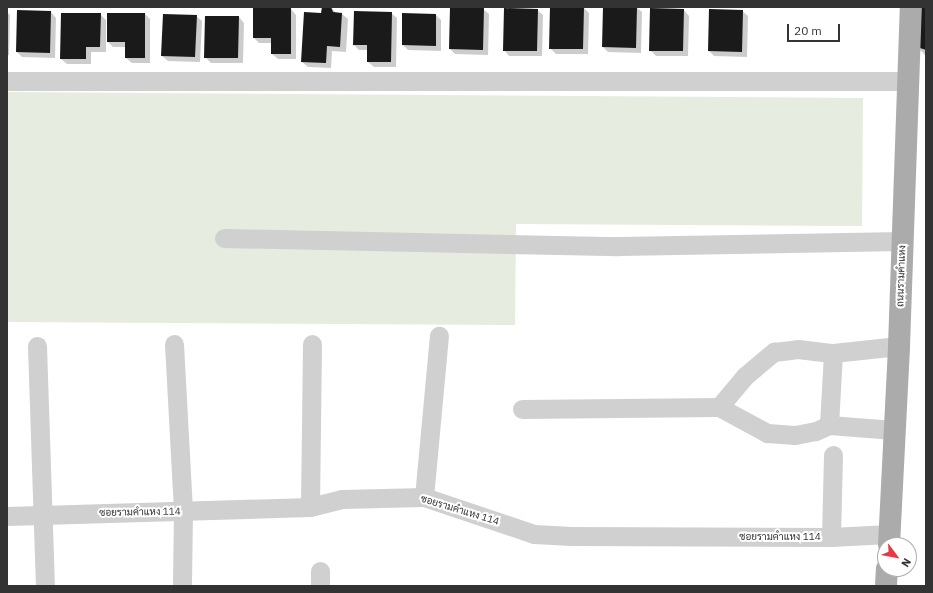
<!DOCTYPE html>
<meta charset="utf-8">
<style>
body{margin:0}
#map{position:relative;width:933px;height:593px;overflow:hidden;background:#fff;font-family:"IBM Plex Sans",Sarabun,sans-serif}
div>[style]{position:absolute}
.green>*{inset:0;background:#e6ecdf}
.shadow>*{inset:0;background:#0003}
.building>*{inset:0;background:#1a1a1a}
.minor>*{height:19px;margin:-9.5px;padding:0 9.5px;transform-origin:9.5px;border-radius:9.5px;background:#d0d0d0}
.major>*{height:22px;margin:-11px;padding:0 11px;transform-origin:11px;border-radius:11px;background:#ababab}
span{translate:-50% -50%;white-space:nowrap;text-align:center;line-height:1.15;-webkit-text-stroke:4px #fff;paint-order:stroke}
.street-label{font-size:10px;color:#333}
.frame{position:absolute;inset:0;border:8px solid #333;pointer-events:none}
.north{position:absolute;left:877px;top:537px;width:40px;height:40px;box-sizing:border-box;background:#fff;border:1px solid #adadad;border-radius:50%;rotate:122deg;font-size:11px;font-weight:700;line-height:16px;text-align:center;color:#333}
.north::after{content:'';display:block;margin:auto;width:14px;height:18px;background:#e63946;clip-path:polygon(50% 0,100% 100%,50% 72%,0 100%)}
.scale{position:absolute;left:787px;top:24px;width:53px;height:18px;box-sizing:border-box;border:2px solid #333;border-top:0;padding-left:5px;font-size:12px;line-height:14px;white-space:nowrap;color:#333;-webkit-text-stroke:3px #fff;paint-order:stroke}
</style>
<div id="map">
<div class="green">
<div style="clip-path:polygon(7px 92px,863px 98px,862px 226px,516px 224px,515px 325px,7px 322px)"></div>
</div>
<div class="shadow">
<div style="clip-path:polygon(323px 7px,331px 7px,337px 14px,342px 14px,348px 19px,346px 52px,332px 51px,331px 68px,308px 67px,302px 62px,322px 14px)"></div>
<div style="clip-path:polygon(604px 7px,636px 7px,642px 12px,641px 53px,608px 52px,603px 47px)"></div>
<div style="clip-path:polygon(926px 7px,926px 56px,915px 45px)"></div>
<div style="clip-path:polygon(584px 8px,589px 13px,588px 54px,556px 54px,550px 48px)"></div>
<div style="clip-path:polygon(291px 9px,296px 15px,296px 59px,278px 59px,272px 54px,272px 43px,259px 43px,254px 38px)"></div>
<div style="clip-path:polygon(483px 9px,489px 14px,488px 55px,455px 54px,450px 49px)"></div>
<div style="clip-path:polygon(537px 10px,543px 15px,542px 56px,509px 56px,504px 50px)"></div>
<div style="clip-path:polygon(684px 10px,689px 16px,688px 56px,656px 56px,650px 50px)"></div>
<div style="clip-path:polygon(742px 11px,748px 16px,747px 57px,714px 56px,709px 51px)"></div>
<div style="clip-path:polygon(7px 12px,10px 15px,9px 55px,7px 55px)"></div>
<div style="clip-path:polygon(51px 12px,56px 18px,55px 58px,22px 57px,17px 52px)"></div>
<div style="clip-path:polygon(391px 13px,397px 18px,396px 67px,374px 67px,368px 62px,368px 50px,359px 50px,354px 45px)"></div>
<div style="clip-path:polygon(100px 14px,106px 20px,106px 52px,91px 52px,91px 64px,67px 64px,61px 59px)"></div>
<div style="clip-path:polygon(145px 14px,150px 19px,150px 63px,132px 63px,126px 58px,126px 47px,113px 47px,108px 42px)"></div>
<div style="clip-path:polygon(436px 15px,441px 20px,441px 51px,408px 50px,403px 45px)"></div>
<div style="clip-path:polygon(196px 16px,202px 21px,200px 62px,168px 61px,162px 56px)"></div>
<div style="clip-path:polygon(239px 17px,244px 23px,243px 63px,211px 63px,205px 57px)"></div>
</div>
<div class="building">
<div style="clip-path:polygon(322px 7px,331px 7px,333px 12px,342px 13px,340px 47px,327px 46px,326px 63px,301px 62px,304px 12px,321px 13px)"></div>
<div style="clip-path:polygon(450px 7px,484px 8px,483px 50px,449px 49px)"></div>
<div style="clip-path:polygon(550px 7px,584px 7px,583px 49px,549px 49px)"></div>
<div style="clip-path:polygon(603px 7px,637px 7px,636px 48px,602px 47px)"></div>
<div style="clip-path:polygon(915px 7px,926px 7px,926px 50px,914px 46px)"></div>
<div style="clip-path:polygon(253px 8px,291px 8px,291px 54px,271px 54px,271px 38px,253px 38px)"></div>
<div style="clip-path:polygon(504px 8px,538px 9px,537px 51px,503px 51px)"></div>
<div style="clip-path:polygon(650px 8px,684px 9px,683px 51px,649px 51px)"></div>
<div style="clip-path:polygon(709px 9px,743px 10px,742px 52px,708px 51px)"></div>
<div style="clip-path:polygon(17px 10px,51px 11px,50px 53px,16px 52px)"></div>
<div style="clip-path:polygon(354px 11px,392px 12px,391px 62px,367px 62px,367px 45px,353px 45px)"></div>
<div style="clip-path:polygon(61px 13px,101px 13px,100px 47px,86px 47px,86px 59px,60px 59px)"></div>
<div style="clip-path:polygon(107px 13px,145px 13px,145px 58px,125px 58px,125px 42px,107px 42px)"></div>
<div style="clip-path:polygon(402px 13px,436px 14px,436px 46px,402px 45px)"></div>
<div style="clip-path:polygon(163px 14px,197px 15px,195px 57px,161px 56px)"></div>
<div style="clip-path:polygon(205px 16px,239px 16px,238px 58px,204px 58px)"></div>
</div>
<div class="minor">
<div style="left:7px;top:81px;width:902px"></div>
<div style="left:224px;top:238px;width:395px;rotate:1.2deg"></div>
<div style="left:619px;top:246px;width:283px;rotate:-1deg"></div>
<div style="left:174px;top:344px;width:167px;rotate:86.9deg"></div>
<div style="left:183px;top:511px;width:75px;rotate:90.8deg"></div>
<div style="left:37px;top:346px;width:240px;rotate:88.1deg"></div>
<div style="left:719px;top:407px;width:55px;rotate:28.4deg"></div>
<div style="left:767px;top:433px;width:28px;rotate:4deg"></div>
<div style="left:795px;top:435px;width:21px;rotate:-11deg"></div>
<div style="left:816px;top:431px;width:14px;rotate:-25deg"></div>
<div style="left:829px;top:425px;width:65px;rotate:4.4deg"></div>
<div style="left:522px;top:409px;width:197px;rotate:-0.6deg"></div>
<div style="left:719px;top:407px;width:40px;rotate:-50deg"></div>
<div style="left:745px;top:376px;width:38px;rotate:-40deg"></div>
<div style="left:774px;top:352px;width:24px;rotate:-7deg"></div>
<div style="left:798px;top:349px;width:35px;rotate:7deg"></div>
<div style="left:833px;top:353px;width:66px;rotate:-6.1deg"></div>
<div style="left:829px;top:425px;width:72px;rotate:-86.8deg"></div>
<div style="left:424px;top:497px;width:162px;rotate:-84.7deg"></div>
<div style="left:310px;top:507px;width:163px;rotate:-89.3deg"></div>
<div style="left:7px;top:516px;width:303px;rotate:-1.7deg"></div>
<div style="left:310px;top:507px;width:33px;rotate:-14deg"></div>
<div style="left:342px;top:499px;width:82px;rotate:-1.4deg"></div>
<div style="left:424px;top:497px;width:116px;rotate:18.6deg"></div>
<div style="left:534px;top:534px;width:37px;rotate:3deg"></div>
<div style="left:571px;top:536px;width:260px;rotate:0.2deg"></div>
<div style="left:831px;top:537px;width:58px;rotate:-3deg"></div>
<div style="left:831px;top:537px;width:82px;rotate:-88.6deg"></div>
<div style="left:320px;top:571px;width:15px;rotate:90deg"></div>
</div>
<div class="major">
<div style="left:889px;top:545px;width:199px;rotate:-87.1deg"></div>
<div style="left:899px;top:346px;width:339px;rotate:-88deg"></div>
<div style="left:886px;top:586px;width:17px;rotate:-87deg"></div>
</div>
<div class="street-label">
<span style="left:901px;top:276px;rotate:-88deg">ถนนรามคำแหง</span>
<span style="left:460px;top:510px;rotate:17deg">ซอยรามคำแหง 114</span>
<span style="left:140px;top:512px;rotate:-1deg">ซอยรามคำแหง 114</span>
<span style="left:780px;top:537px">ซอยรามคำแหง 114</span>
</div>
<div class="frame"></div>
<div class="north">N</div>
<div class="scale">20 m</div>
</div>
